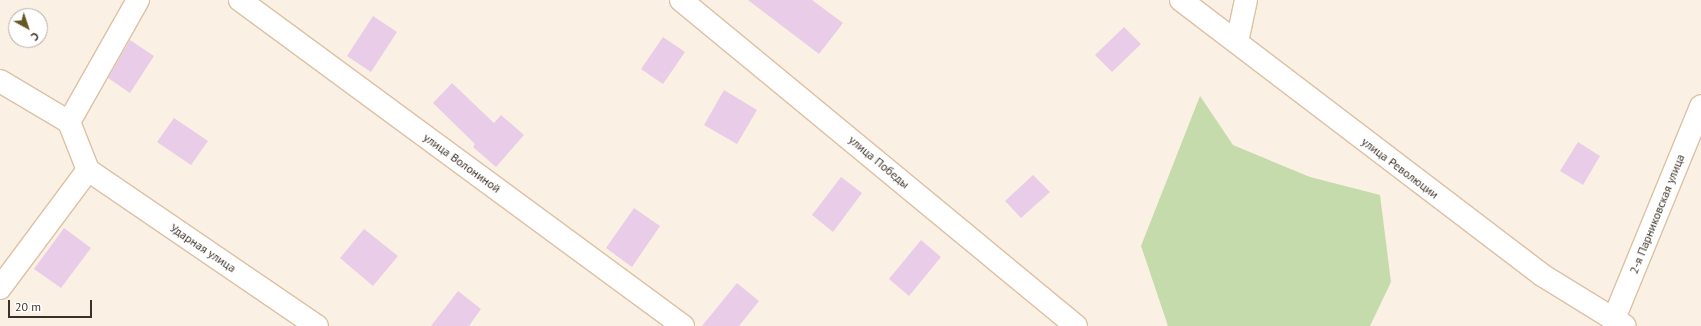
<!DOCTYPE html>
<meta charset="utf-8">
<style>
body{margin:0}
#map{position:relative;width:1701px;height:326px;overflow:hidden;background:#fbf0e4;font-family:"PT Sans",sans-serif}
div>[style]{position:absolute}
.green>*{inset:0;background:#c5dbab}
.building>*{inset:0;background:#e9cce8}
.roads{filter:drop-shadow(1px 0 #dcc1a4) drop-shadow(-1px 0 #dcc1a4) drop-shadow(0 1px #dcc1a4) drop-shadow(0 -1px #dcc1a4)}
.street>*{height:22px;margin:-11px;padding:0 11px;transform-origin:11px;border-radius:11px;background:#fff}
.secondary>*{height:22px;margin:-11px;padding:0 11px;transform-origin:11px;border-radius:11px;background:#fff}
span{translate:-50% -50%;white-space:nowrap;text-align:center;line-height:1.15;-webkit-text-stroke:3.5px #fff;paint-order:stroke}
.street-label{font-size:12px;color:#3c3126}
.north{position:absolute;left:8px;top:8px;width:40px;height:40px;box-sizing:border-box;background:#fff;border:1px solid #b1ada8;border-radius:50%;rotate:140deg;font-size:11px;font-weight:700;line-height:16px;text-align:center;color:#3c3126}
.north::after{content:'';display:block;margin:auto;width:14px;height:18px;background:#655825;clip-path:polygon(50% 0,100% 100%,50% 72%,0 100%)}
.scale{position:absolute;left:8px;top:300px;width:84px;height:18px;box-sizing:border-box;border:2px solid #3c3126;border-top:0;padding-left:5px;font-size:12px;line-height:14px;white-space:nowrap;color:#3c3126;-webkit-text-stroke:3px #fff;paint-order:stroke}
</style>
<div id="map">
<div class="green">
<div style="clip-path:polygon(1200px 96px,1233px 145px,1310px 177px,1380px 195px,1391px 282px,1370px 326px,1168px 326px,1141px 246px)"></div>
</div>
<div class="building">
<div style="clip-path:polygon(748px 0,812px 0,843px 23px,819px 54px)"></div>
<div style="clip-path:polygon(373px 16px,397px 32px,371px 72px,347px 56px)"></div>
<div style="clip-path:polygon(1124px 27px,1141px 44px,1112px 72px,1095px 55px)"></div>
<div style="clip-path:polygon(663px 37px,685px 52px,663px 84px,641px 69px)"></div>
<div style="clip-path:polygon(130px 40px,154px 56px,130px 93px,108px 78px)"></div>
<div style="clip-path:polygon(452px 83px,494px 123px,501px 115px,524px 135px,496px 167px,473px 147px,475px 144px,433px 103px)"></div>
<div style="clip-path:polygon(724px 90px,757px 110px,737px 144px,704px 125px)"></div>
<div style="clip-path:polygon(174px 118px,208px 141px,191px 165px,157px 142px)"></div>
<div style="clip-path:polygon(1578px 142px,1600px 156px,1583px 185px,1560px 171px)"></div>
<div style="clip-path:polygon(1033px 175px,1050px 192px,1021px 218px,1005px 201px)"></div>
<div style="clip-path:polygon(841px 177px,862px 193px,833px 232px,812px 215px)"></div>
<div style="clip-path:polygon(634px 208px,660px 226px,632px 267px,606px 248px)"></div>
<div style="clip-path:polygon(64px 228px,91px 248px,61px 288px,34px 269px)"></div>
<div style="clip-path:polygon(364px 229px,398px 256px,373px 286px,340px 258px)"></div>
<div style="clip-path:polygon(921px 240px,941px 257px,909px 296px,889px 279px)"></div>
<div style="clip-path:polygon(737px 283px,759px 301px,739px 326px,702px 326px)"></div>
<div style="clip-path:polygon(458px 291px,481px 309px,469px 326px,431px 326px)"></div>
</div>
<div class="roads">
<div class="street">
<div style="left:240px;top:0;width:550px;rotate:36.35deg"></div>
<div style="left:681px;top:0;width:512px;rotate:39.53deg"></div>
<div style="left:1237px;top:42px;width:43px;rotate:-77.9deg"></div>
<div style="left:0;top:81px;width:80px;rotate:30.7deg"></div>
<div style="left:69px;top:122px;width:52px;rotate:68.4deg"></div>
<div style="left:69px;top:122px;width:140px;rotate:-60.5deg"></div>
<div style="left:88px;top:170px;width:277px;rotate:34.3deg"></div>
<div style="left:0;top:288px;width:147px;rotate:-53.3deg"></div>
<div style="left:1613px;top:321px;width:232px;rotate:-67.7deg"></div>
</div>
<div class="secondary">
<div style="left:1181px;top:0;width:454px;rotate:37.3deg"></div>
<div style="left:1542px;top:275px;width:97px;rotate:31.6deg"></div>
</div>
</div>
<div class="street-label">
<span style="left:879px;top:162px;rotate:40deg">улица Победы</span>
<span style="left:462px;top:163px;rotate:36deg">улица Волониной</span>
<span style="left:1400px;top:168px;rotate:37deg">улица Революции</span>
<span style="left:1657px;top:214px;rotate:-68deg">2-я Парниковская улица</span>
<span style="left:203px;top:248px;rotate:34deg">Ударная улица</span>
</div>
<div class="north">С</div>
<div class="scale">20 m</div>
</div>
